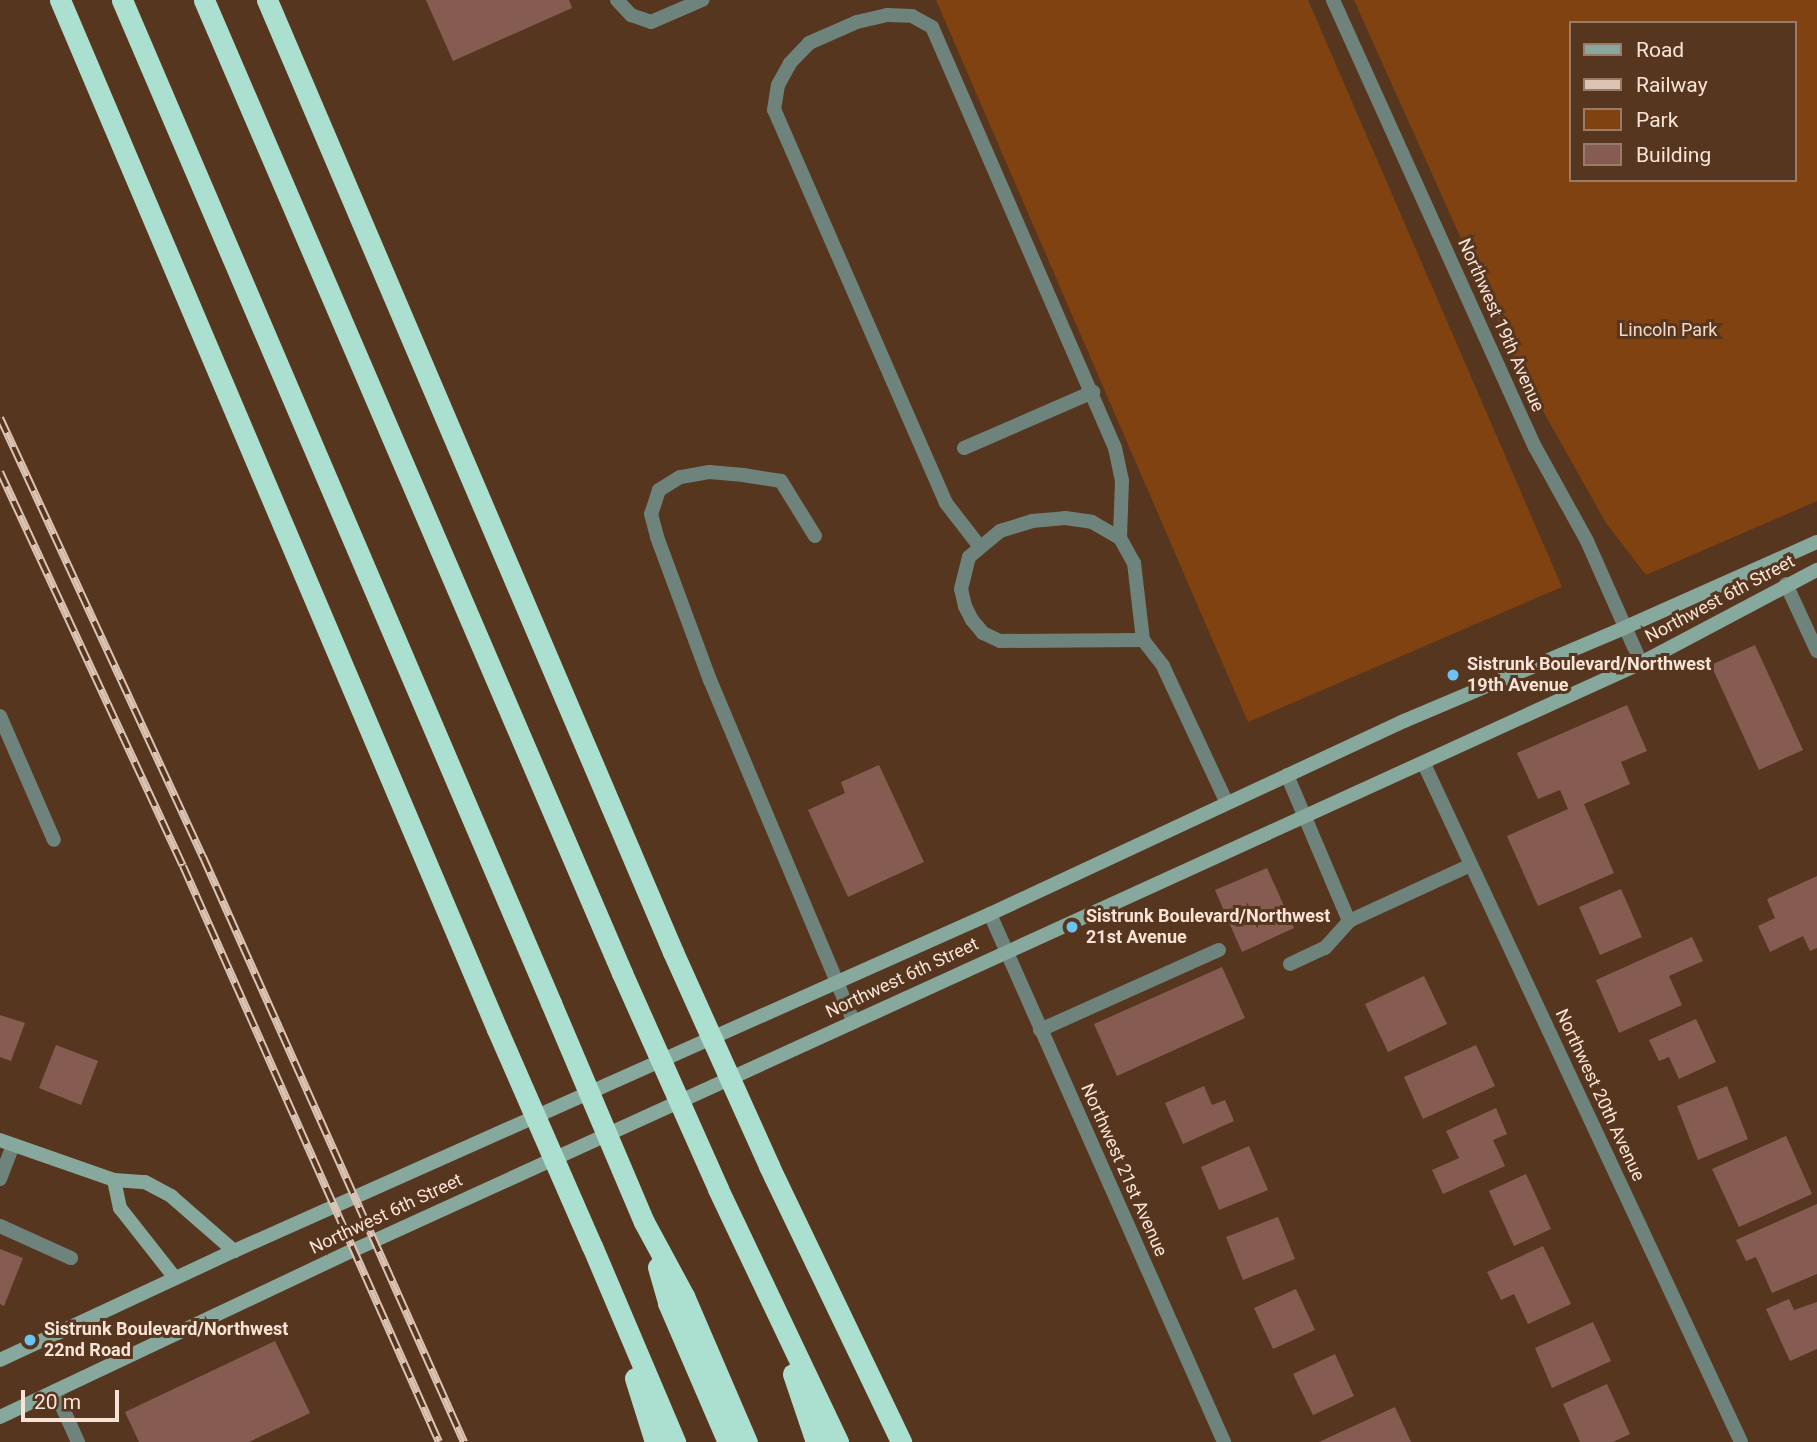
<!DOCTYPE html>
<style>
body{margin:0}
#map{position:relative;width:1817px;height:1442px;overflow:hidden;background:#573620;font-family:Roboto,sans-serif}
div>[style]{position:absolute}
.green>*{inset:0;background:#804210}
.building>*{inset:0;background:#865c52}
.lane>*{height:14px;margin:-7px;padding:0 7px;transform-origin:7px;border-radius:7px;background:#6e837c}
.street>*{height:14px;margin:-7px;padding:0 7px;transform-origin:7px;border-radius:7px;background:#6e837c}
.secondary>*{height:14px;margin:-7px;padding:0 7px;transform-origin:7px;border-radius:7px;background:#87a89d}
.highway>*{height:21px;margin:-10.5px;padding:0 10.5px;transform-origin:10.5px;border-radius:10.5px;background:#abdfcf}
.rail>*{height:8px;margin-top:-4px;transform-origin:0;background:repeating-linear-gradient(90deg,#573620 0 16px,#dcc4b5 0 32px);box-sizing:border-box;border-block:2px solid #dcc4b5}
.highway-bridge>*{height:21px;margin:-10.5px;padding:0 10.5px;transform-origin:10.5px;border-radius:10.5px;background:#abdfcf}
.dots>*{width:19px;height:19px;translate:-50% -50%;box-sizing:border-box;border:4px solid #573620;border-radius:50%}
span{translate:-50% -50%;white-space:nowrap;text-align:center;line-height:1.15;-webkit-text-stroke:6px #573620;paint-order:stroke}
.street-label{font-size:18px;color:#f9e3d6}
.park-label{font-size:18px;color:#f5d8c7}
.poi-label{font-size:18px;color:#f9e3d6;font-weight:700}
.left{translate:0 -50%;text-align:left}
.legend{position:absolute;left:1569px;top:21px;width:228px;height:161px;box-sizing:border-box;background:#573620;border:2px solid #987b69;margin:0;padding:9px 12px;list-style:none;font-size:21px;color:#f9e3d6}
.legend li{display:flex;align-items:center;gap:14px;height:35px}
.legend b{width:35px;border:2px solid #987b69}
.scale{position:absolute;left:21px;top:1390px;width:98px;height:32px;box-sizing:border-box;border:4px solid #f9e3d6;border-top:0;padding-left:9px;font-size:21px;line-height:24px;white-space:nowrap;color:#f9e3d6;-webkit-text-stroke:5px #573620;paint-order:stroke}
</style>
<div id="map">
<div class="green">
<div style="clip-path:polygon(936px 0,1308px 0,1562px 587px,1248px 722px)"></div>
<div style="clip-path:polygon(evenodd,1354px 0,1817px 0,1817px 501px,1646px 575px,1606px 523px,1520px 370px,1354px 0,1570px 23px,1794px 23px,1794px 180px,1570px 180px,1570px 23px)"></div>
</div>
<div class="building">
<div style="clip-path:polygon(426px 0,569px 0,572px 8px,453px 61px)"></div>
<div style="clip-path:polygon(1755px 645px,1803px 750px,1759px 770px,1711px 665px)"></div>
<div style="clip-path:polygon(1627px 705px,1647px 751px,1621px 762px,1630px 784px,1584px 804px,1614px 873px,1538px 906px,1507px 836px,1568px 809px,1560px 790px,1538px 799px,1517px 753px)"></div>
<div style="clip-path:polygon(879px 765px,924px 862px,848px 897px,808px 810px,845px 793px,841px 782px)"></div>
<div style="clip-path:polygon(1267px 868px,1294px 928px,1242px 952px,1215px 890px)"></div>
<div style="clip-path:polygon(1817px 876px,1817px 948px,1810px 951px,1803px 936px,1770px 952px,1758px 926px,1775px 918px,1767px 899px)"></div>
<div style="clip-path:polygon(1621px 889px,1642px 937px,1600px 955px,1579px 907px)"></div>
<div style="clip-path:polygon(1692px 937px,1703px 961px,1669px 976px,1682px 1005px,1619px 1033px,1596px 980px)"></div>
<div style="clip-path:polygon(1222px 967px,1245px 1018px,1117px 1076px,1094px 1024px)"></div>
<div style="clip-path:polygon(1424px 976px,1447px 1024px,1388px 1052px,1365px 1004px)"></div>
<div style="clip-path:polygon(0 1015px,25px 1023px,11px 1061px,0 1057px)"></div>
<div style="clip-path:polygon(1696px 1019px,1716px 1062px,1679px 1079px,1669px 1057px,1659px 1061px,1649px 1040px)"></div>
<div style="clip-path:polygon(56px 1045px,98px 1061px,81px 1105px,39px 1088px)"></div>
<div style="clip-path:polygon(1476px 1045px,1495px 1086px,1423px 1119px,1404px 1077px)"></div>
<div style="clip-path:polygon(1204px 1086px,1212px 1105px,1225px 1100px,1234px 1121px,1183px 1144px,1165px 1103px)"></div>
<div style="clip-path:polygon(1727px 1086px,1748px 1139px,1698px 1160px,1677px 1106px)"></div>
<div style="clip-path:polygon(1496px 1108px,1507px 1134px,1493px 1140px,1505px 1166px,1443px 1194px,1432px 1170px,1459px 1158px,1446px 1131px)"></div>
<div style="clip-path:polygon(1786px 1136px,1812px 1194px,1739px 1227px,1712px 1169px)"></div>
<div style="clip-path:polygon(1249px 1146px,1268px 1190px,1219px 1210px,1201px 1167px)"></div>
<div style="clip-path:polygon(1526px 1174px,1551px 1229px,1514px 1246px,1489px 1191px)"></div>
<div style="clip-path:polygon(1817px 1204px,1817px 1274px,1772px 1293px,1756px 1257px,1746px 1261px,1736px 1240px)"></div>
<div style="clip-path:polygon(1278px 1217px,1295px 1259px,1243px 1280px,1226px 1237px)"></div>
<div style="clip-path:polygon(1543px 1246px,1571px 1304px,1528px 1324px,1514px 1294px,1501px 1300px,1487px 1272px)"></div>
<div style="clip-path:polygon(0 1249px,23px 1258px,4px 1306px,0 1304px)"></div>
<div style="clip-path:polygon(1296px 1289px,1315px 1330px,1273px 1349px,1254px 1308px)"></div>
<div style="clip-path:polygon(1789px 1299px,1794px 1310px,1817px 1302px,1817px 1349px,1790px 1361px,1766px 1309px)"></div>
<div style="clip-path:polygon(1593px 1322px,1611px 1361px,1552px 1388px,1535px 1348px)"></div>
<div style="clip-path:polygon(275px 1341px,310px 1413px,249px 1442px,139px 1442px,125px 1412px)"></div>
<div style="clip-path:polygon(1335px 1354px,1354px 1396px,1313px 1415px,1293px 1374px)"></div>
<div style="clip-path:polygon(1607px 1384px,1630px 1434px,1613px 1442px,1580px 1442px,1563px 1404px)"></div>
<div style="clip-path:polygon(1395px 1407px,1411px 1442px,1319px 1442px)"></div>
</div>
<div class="lane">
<div style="left:964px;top:448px;width:141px;rotate:-23.5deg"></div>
<div style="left:815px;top:536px;width:65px;rotate:-121.7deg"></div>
<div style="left:781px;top:481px;width:37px;rotate:-171deg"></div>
<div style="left:744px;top:475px;width:35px;rotate:-175deg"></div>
<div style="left:709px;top:472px;width:29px;rotate:170deg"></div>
<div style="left:680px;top:477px;width:25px;rotate:148deg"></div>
<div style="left:659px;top:490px;width:25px;rotate:108deg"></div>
<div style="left:651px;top:514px;width:24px;rotate:75deg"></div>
<div style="left:657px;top:537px;width:153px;rotate:69.7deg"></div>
<div style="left:710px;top:680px;width:371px;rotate:67.2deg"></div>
<div style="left:980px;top:547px;width:56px;rotate:-127.7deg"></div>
<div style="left:946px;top:503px;width:429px;rotate:-113.6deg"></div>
<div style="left:774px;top:110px;width:25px;rotate:-81deg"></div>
<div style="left:778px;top:85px;width:25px;rotate:-61deg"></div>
<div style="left:790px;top:63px;width:28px;rotate:-46deg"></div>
<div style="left:809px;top:43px;width:52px;rotate:-23.6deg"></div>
<div style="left:857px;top:22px;width:31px;rotate:-13deg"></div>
<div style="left:887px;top:15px;width:25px;rotate:2deg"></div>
<div style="left:912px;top:16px;width:23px;rotate:29deg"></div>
<div style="left:932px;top:27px;width:459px;rotate:66.5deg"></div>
<div style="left:1115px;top:448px;width:33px;rotate:78deg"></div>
<div style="left:1122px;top:480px;width:58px;rotate:92deg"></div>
<div style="left:1143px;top:640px;width:143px;rotate:179.6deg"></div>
<div style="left:1000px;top:641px;width:19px;rotate:-155deg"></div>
<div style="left:983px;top:633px;width:17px;rotate:-130deg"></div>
<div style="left:972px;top:620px;width:16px;rotate:-117deg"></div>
<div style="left:965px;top:606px;width:17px;rotate:-103deg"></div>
<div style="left:961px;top:589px;width:33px;rotate:-76deg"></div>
<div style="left:969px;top:557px;width:40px;rotate:-40deg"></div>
<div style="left:1000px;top:531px;width:34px;rotate:-17deg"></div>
<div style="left:1032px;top:521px;width:33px;rotate:-5deg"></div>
<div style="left:1065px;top:518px;width:27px;rotate:8deg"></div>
<div style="left:1092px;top:522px;width:32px;rotate:30deg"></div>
<div style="left:1120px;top:538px;width:29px;rotate:61deg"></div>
<div style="left:1134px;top:563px;width:78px;rotate:83.3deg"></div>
<div style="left:1143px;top:640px;width:33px;rotate:52deg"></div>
<div style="left:1163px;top:666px;width:151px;rotate:65deg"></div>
<div style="left:1287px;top:775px;width:159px;rotate:67deg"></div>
<div style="left:1290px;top:964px;width:38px;rotate:-25deg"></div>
<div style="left:1325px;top:948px;width:36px;rotate:-48deg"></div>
<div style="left:1349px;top:921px;width:134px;rotate:-24.7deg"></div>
<div style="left:1040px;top:1030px;width:196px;rotate:-24.1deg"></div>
<div style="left:0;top:1179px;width:36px;rotate:-69deg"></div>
<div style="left:0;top:1226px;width:78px;rotate:24.3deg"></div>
</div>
<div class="street">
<div style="left:617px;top:0;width:21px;rotate:47deg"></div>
<div style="left:631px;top:15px;width:21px;rotate:19deg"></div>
<div style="left:651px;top:22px;width:56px;rotate:-23.3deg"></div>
<div style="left:1333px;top:0;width:491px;rotate:65.7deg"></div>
<div style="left:1535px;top:447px;width:107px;rotate:61deg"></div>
<div style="left:1587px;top:541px;width:133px;rotate:66.1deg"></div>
<div style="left:1786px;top:584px;width:74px;rotate:65.2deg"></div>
<div style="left:0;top:716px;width:135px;rotate:66.5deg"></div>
<div style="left:1424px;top:764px;width:748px;rotate:64.94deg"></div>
<div style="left:990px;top:914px;width:578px;rotate:66.1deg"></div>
<div style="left:55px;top:1391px;width:56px;rotate:65.7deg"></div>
</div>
<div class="secondary">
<div style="left:0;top:1140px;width:121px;rotate:19.3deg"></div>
<div style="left:114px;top:1180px;width:31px;rotate:4deg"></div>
<div style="left:145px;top:1182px;width:30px;rotate:28deg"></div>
<div style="left:171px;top:1196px;width:84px;rotate:41.1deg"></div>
<div style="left:114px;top:1180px;width:29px;rotate:78deg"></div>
<div style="left:120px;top:1208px;width:89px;rotate:51.8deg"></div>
<div style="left:0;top:1360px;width:258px;rotate:-25deg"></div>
<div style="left:234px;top:1251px;width:828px;rotate:-24.03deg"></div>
<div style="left:990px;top:914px;width:457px;rotate:-25deg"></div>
<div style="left:1404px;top:721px;width:241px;rotate:-22.9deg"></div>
<div style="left:1626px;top:627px;width:209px;rotate:-24deg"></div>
<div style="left:0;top:1417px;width:391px;rotate:-25.3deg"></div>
<div style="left:354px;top:1250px;width:1415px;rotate:-24.52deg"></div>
<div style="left:1641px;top:663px;width:199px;rotate:-27.9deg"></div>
</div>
<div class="highway">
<div style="left:60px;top:0;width:1118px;rotate:66.99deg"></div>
<div style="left:122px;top:0;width:1091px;rotate:66.84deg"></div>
<div style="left:204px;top:0;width:1059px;rotate:66.75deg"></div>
<div style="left:267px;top:0;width:1035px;rotate:66.9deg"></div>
<div style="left:769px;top:1166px;width:306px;rotate:64.4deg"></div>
<div style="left:718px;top:1189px;width:280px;rotate:64.6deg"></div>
<div style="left:644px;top:1222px;width:84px;rotate:61.6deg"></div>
<div style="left:684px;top:1296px;width:159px;rotate:66.7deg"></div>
<div style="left:592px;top:1246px;width:213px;rotate:67deg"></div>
<div style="left:658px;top:1267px;width:37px;rotate:74deg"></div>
<div style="left:668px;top:1303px;width:151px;rotate:66.7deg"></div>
<div style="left:793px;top:1374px;width:72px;rotate:71.3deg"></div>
<div style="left:635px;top:1378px;width:67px;rotate:72.6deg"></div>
</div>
<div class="rail">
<div style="left:0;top:418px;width:484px;rotate:65.2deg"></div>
<div style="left:203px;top:857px;width:641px;rotate:65.96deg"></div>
<div style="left:0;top:472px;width:434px;rotate:65.1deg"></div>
<div style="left:183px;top:866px;width:630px;rotate:66.04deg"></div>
</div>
<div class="highway-bridge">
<div style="left:673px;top:952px;width:235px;rotate:65.8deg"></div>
<div style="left:622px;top:973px;width:236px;rotate:66deg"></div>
<div style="left:551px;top:1003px;width:238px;rotate:67deg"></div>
<div style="left:497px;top:1029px;width:237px;rotate:66.4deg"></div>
</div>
<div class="dots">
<div style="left:1453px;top:675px;background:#6ac3f2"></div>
<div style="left:1072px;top:927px;background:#6ac3f2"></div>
<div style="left:30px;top:1340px;background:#6ac3f2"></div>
</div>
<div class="street-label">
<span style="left:1501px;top:325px;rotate:66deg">Northwest 19th Avenue</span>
<span style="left:1720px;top:599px;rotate:-28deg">Northwest 6th Street</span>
<span style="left:902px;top:978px;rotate:-25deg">Northwest 6th Street</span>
<span style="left:1600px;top:1095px;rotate:65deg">Northwest 20th Avenue</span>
<span style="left:1124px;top:1170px;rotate:66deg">Northwest 21st Avenue</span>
<span style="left:386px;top:1214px;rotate:-25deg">Northwest 6th Street</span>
</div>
<div class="park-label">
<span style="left:1668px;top:330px">Lincoln Park</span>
</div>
<div class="poi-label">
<span class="left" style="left:1467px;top:675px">Sistrunk Boulevard/Northwest<br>19th Avenue</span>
<span class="left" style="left:1086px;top:927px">Sistrunk Boulevard/Northwest<br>21st Avenue</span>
<span class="left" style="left:44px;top:1340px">Sistrunk Boulevard/Northwest<br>22nd Road</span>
</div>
<ul class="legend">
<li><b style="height:9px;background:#87a89d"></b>Road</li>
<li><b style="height:9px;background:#dcc4b5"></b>Railway</li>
<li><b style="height:19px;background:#804210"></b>Park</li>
<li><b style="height:19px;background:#865c52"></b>Building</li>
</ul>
<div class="scale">20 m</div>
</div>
